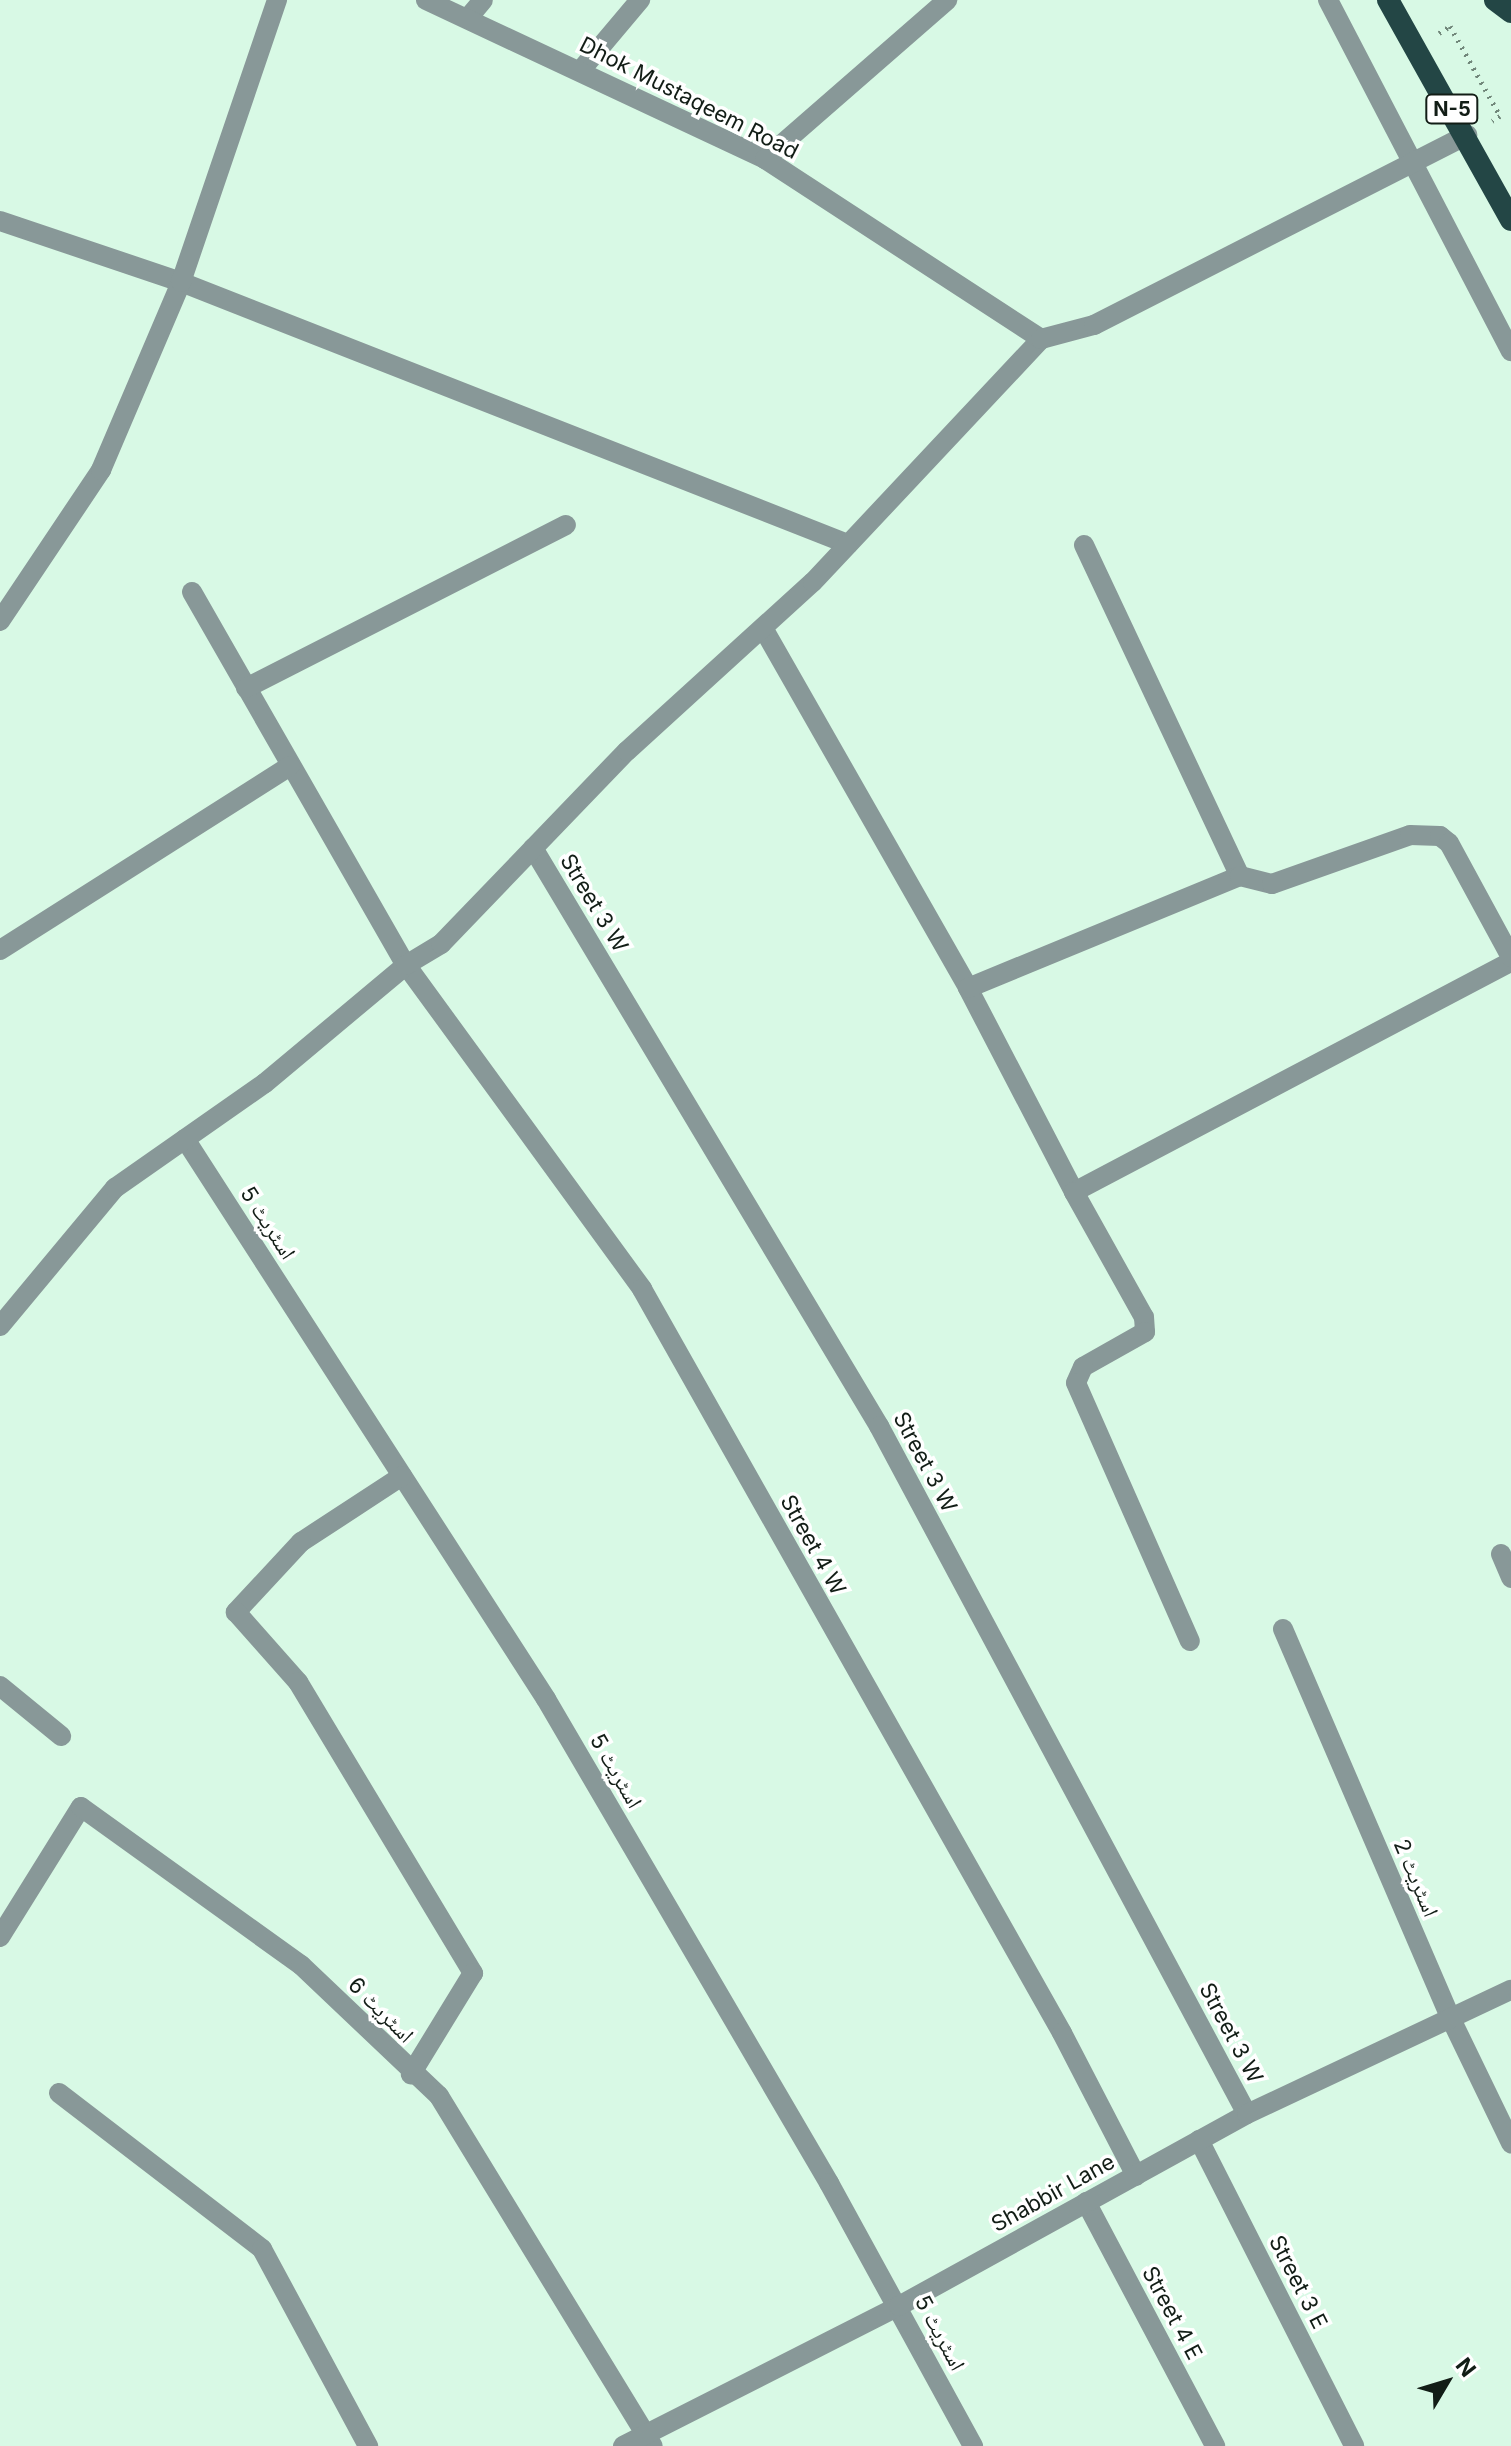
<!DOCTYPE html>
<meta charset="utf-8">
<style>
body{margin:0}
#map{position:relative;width:1511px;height:2446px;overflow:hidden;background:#d8f9e5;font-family:Inter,"Noto Naskh Arabic",sans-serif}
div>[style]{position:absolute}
.path>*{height:5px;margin-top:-2.5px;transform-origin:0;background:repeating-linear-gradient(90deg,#71877a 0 2px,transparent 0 8px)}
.service>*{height:20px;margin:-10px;padding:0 10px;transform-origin:10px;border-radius:10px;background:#889898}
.minor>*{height:20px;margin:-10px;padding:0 10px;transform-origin:10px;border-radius:10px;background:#889898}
.tertiary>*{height:20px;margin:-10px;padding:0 10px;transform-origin:10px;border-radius:10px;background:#889898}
.trunk>*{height:22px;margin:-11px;padding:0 11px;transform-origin:11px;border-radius:11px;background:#234645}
span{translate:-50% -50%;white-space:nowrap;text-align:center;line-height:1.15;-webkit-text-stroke:7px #fff;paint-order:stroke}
.shield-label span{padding:2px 6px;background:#fff;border:2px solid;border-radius:6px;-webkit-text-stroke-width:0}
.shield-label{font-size:20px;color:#121d16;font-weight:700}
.street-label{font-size:22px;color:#121d16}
.north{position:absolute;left:1407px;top:2342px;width:80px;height:80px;-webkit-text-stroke:6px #fff;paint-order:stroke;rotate:52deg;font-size:22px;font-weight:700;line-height:32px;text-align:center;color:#121d16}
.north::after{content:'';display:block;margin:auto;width:28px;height:36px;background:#121d16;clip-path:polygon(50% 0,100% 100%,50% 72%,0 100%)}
</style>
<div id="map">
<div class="path">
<div style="left:1439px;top:33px;width:13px;rotate:-32deg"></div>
<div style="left:1450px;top:26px;width:103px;rotate:60.9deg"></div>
<div style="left:1500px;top:116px;width:9px;rotate:148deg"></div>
</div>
<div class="service">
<div style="left:1328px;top:0;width:396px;rotate:62.5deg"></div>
</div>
<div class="minor">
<div style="left:468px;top:18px;width:23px;rotate:-50deg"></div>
<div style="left:581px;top:70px;width:92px;rotate:-49.9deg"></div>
<div style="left:765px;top:159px;width:242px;rotate:-41.1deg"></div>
<div style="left:0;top:221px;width:191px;rotate:18.6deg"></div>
<div style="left:181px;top:282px;width:717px;rotate:21.45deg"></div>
<div style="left:1084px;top:545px;width:366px;rotate:64.8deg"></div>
<div style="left:192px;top:592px;width:430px;rotate:60.2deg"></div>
<div style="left:406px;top:965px;width:401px;rotate:53.9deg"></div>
<div style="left:642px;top:1289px;width:854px;rotate:60.55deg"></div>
<div style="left:1062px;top:2033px;width:161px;rotate:62.6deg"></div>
<div style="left:0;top:621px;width:182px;rotate:-56.2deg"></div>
<div style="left:101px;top:470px;width:204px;rotate:-66.9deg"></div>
<div style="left:181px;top:282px;width:298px;rotate:-71.2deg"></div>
<div style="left:763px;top:628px;width:414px;rotate:60.3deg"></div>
<div style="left:968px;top:988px;width:230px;rotate:62.5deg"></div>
<div style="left:1074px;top:1192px;width:494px;rotate:-27.8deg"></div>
<div style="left:246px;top:688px;width:359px;rotate:-27deg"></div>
<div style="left:533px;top:848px;width:674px;rotate:59.09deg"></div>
<div style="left:879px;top:1426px;width:780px;rotate:61.86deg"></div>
<div style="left:0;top:950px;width:343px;rotate:-32.4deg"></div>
<div style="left:968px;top:988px;width:294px;rotate:-22.4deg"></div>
<div style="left:1240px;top:876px;width:33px;rotate:14deg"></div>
<div style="left:1272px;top:884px;width:146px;rotate:-19.5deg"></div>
<div style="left:1410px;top:835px;width:30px;rotate:2deg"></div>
<div style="left:1440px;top:836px;width:11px;rotate:38deg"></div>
<div style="left:1449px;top:843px;width:130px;rotate:61.5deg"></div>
<div style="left:185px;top:1139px;width:666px;rotate:57.19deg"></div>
<div style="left:546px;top:1699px;width:561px;rotate:59.68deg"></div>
<div style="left:829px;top:2183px;width:300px;rotate:61.3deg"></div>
<div style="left:1074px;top:1192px;width:143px;rotate:60.8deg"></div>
<div style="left:1144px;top:1317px;width:15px;rotate:86deg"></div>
<div style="left:1145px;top:1332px;width:71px;rotate:150.6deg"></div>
<div style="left:1083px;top:1367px;width:17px;rotate:114deg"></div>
<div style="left:1076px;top:1383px;width:282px;rotate:66.2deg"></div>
<div style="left:0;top:1326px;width:180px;rotate:-50.2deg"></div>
<div style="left:115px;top:1188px;width:183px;rotate:-35deg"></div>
<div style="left:265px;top:1083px;width:184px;rotate:-39.9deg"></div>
<div style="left:406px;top:965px;width:41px;rotate:-31deg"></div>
<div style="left:441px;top:944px;width:268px;rotate:-46.1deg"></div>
<div style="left:627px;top:751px;width:251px;rotate:-42.3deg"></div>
<div style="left:813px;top:582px;width:333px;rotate:-46.8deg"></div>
<div style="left:402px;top:1476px;width:121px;rotate:146.8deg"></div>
<div style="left:301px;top:1542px;width:96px;rotate:132.9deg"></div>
<div style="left:236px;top:1612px;width:94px;rotate:48.5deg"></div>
<div style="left:298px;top:1682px;width:340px;rotate:59deg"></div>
<div style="left:473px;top:1973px;width:119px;rotate:121.5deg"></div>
<div style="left:1501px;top:1554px;width:26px;rotate:67deg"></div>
<div style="left:1283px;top:1629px;width:427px;rotate:66.7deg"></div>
<div style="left:1452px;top:2021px;width:136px;rotate:64.2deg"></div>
<div style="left:0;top:1686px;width:79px;rotate:39.3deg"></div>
<div style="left:0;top:1937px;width:153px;rotate:-58.1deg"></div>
<div style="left:81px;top:1807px;width:271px;rotate:35.7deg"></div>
<div style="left:301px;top:1965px;width:190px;rotate:43.5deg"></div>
<div style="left:439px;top:2096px;width:410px;rotate:58.6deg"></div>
<div style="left:59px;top:2093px;width:256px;rotate:37.5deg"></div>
<div style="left:262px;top:2249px;width:224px;rotate:61.7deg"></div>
<div style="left:1199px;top:2140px;width:343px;rotate:63.1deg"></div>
<div style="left:1086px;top:2202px;width:276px;rotate:62.1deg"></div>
<div style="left:623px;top:2446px;width:309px;rotate:-26.9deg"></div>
<div style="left:899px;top:2306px;width:397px;rotate:-28.9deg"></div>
<div style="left:1247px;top:2114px;width:292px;rotate:-25.2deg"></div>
</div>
<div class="tertiary">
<div style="left:426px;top:0;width:374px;rotate:25.1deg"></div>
<div style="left:765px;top:159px;width:330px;rotate:33.1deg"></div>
<div style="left:1041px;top:339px;width:55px;rotate:-14.8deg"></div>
<div style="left:1094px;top:325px;width:419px;rotate:-27deg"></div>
</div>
<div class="trunk">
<div style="left:1388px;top:0;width:252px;rotate:60.8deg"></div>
<div style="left:1495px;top:0;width:20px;rotate:37deg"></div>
</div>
<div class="shield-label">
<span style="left:1452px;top:109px">N-5</span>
</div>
<div class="street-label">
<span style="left:689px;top:98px;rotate:27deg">Dhok Mustaqeem Road</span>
<span style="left:594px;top:903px;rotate:59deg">Street 3 W</span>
<span style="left:268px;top:1223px;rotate:57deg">اسٹریٹ 5</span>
<span style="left:925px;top:1462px;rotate:62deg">Street 3 W</span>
<span style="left:813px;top:1545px;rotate:61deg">Street 4 W</span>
<span style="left:616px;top:1771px;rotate:60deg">اسٹریٹ 5</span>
<span style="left:1416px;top:1878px;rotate:67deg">اسٹریٹ 2</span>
<span style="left:381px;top:2010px;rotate:45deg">اسٹریٹ 6</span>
<span style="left:1231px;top:2033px;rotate:62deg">Street 3 W</span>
<span style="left:1053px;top:2193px;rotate:-29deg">Shabbir Lane</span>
<span style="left:1298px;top:2282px;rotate:63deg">Street 3 E</span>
<span style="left:1172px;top:2313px;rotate:62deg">Street 4 E</span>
<span style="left:940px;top:2333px;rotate:62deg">اسٹریٹ 5</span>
</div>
<div class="north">N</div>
</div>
